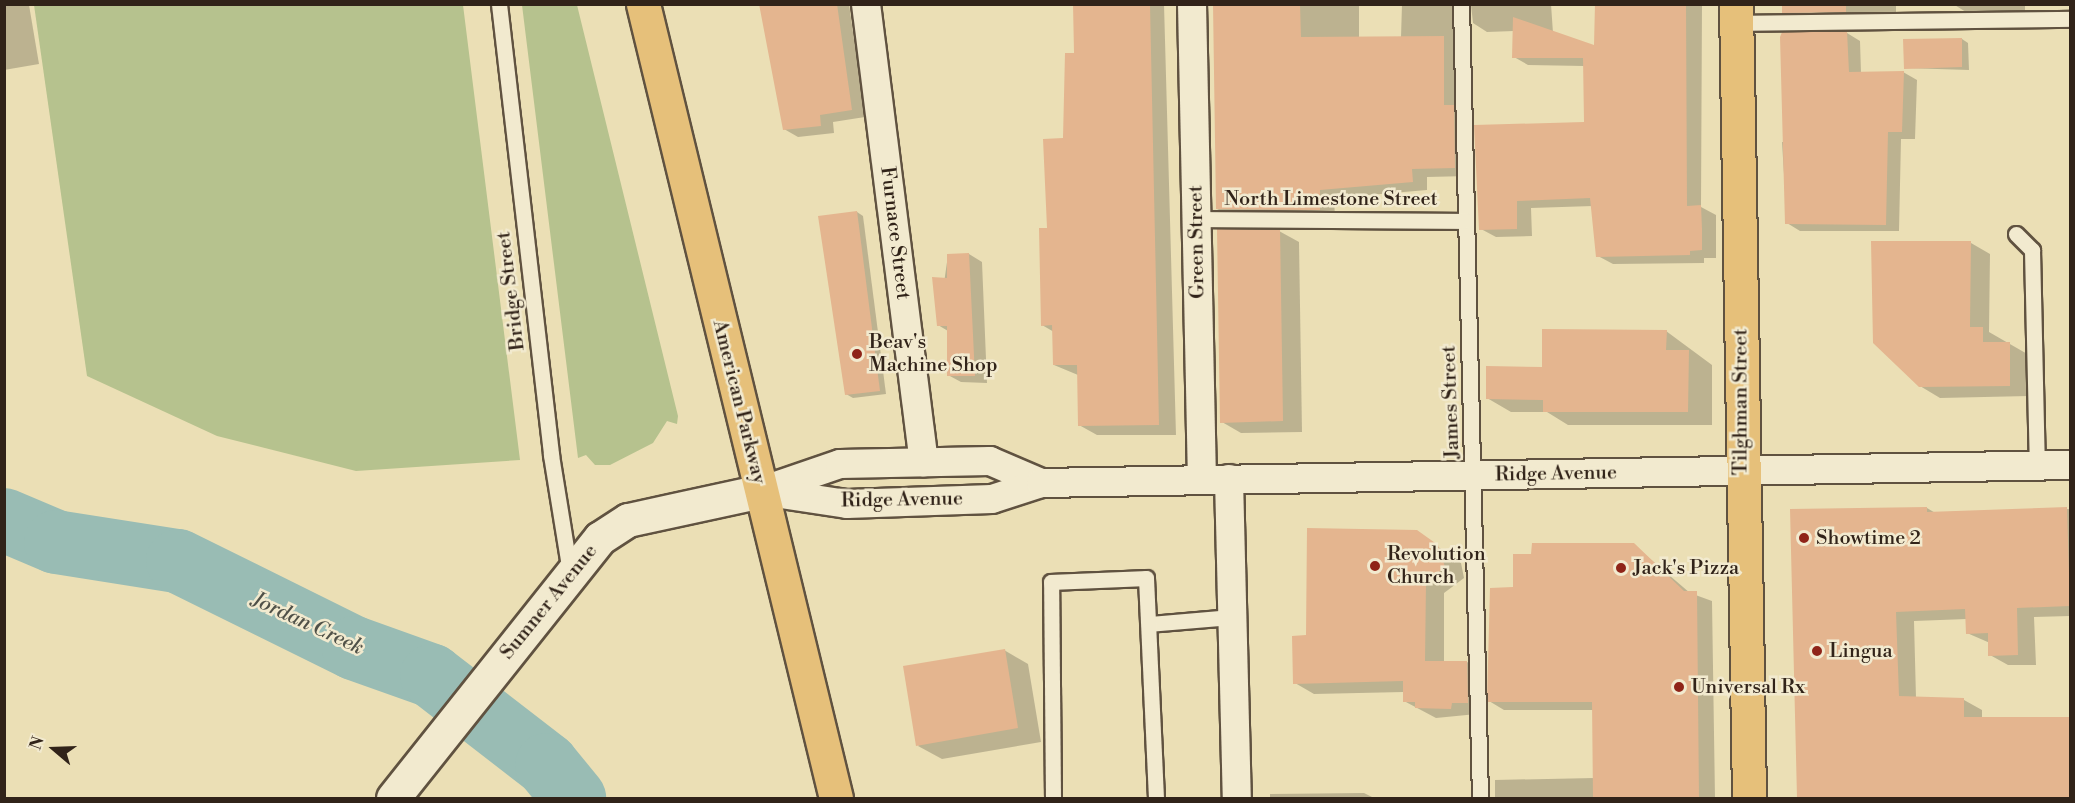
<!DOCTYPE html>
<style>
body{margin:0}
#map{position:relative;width:2075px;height:803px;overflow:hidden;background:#ebdfb5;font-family:"Libre Bodoni",serif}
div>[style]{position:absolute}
.green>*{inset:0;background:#b6c28e}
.shadow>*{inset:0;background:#0003}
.river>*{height:64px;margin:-32px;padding:0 32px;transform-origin:32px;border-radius:32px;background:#99bcb4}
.building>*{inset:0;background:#e4b58f}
.roads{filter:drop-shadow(2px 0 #605240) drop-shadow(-2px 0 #605240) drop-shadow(0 2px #605240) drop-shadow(0 -2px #605240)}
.lane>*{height:15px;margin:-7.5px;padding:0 7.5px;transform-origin:7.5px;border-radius:7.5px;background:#f2eacf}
.street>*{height:28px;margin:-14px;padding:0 14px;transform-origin:14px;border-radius:14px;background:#f2eacf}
.secondary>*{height:33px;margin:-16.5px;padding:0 16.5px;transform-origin:16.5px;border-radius:16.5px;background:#f2eacf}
.primary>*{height:33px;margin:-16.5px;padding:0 16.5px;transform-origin:16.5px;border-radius:16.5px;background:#e6c07a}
.dots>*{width:16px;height:16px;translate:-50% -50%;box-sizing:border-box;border:3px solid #f2eacf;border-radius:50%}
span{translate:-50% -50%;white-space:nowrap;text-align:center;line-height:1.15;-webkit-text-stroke:5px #f2eacf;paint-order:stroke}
.street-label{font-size:20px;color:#312319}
.poi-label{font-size:20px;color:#312319}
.left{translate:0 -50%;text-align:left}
.water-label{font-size:21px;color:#505148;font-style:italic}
.frame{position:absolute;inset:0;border:6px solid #312319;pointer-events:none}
.north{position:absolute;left:24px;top:719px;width:60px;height:60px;-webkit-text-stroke:4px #f2eacf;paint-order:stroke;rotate:289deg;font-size:16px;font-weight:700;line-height:24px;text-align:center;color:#312319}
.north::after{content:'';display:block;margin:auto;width:21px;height:27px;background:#312319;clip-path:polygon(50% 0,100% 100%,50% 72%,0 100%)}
</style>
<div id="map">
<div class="green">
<div style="clip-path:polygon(34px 5px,463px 5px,520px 460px,356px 471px,217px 436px,87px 376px)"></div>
<div style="clip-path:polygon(522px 5px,577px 5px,678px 416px,677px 424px,667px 421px,653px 443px,610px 465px,595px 465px,586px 455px,578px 458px)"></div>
</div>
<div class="shadow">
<div style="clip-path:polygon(761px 4px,849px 4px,865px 117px,833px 122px,834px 133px,798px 137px,784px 129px)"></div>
<div style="clip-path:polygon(1075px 4px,1164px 4px,1176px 435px,1097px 435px,1079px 425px,1078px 375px,1054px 365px,1054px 332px,1042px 325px,1049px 229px,1076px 55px)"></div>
<div style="clip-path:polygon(1217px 4px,1359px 4px,1359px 38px,1401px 37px,1402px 4px,1551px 4px,1553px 33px,1596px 47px,1596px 4px,1702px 4px,1701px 207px,1716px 215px,1716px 258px,1704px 258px,1704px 263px,1613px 264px,1598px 256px,1593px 206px,1531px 208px,1532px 236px,1496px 237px,1481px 229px,1585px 123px,1584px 66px,1528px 65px,1514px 57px,1514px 31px,1487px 32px,1473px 23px,1471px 5px,1467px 8px,1469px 176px,1427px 177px,1427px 190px,1334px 198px,1335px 217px,1232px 217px,1217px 209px)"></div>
<div style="clip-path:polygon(1783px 4px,1896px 4px,1896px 16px,1800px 22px,1783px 12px)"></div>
<div style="clip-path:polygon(1953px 4px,2025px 4px,2025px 12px,1966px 12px)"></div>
<div style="clip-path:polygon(4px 5px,29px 5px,39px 64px,4px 70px)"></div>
<div style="clip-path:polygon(1847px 33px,1860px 41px,1861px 73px,1903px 72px,1917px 80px,1915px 139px,1901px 139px,1899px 231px,1800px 231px,1787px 223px,1782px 142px,1788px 142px)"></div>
<div style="clip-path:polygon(1962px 39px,1968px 43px,1969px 70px,1905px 68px)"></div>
<div style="clip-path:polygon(857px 212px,863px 216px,886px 394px,853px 398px,846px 394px)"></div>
<div style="clip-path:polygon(1279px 231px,1299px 242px,1302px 432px,1241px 433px,1222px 422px)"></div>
<div style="clip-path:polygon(1971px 243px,1990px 254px,1989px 332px,2029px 355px,2029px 396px,1940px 398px,1920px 386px)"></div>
<div style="clip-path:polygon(969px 254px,982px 262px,987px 383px,961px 382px,948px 375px,948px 331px,938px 325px,948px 255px)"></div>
<div style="clip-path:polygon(1666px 331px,1712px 365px,1712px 425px,1568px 425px,1547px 412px,1511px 412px,1487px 398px,1543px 368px)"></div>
<div style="clip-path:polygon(1927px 508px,1937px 514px,2070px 509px,2070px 616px,2034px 617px,2036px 665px,2008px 665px,1990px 655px,1990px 643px,1967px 633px,1967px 619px,1914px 621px,1916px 698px,1964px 700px,1982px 710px,1982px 719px,2070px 718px,2070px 798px,1798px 798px,1791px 510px)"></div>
<div style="clip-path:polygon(1417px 532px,1461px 563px,1464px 578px,1444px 593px,1444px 662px,1467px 662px,1486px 673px,1487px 713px,1436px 718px,1404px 701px,1404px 692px,1314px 694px,1295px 683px,1308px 637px)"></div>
<div style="clip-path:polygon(1634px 545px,1690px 593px,1712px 601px,1715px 798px,1495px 798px,1495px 780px,1594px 778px,1594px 710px,1504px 710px,1489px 701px,1515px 589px,1533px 555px)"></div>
<div style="clip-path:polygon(1004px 650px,1028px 664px,1041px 742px,942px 759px,918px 746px)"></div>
<div style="clip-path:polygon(1364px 793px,1374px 798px,1270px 798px,1270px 794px)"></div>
</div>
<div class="river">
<div style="left:4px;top:520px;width:56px;rotate:22.9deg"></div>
<div style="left:56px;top:542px;width:123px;rotate:8.9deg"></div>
<div style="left:178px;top:561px;width:196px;rotate:26.3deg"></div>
<div style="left:354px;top:648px;width:83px;rotate:19.7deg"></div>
<div style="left:432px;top:676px;width:145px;rotate:37.7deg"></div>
<div style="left:547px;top:765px;width:43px;rotate:50.7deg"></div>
</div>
<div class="building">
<div style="clip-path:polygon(759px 4px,837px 4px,852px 110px,820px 115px,821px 126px,783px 130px)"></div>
<div style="clip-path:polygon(1073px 4px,1150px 4px,1159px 425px,1078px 426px,1077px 365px,1053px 365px,1052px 325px,1041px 326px,1039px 228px,1047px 228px,1043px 139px,1063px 138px,1065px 53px,1074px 53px)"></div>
<div style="clip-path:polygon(1213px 4px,1300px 4px,1301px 37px,1444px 36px,1444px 105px,1454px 105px,1455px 168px,1412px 169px,1413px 182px,1320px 190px,1320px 210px,1216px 209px)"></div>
<div style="clip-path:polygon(1595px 4px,1686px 4px,1687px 206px,1701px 205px,1702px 229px,1702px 250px,1690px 251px,1690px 255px,1596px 257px,1590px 198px,1517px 201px,1517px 229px,1479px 230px,1474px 125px,1584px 122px,1583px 58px,1512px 58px,1513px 17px,1594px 45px)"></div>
<div style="clip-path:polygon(1782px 4px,1846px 4px,1846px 12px,1782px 13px)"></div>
<div style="clip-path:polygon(1847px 31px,1849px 72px,1904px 71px,1902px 132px,1888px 132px,1886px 225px,1785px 224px,1780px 37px,1782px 32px)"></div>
<div style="clip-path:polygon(1962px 38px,1962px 67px,1904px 69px,1903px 39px)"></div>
<div style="clip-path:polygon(857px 211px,880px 391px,845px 395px,818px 216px)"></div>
<div style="clip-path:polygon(1217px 229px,1280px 229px,1283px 421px,1220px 423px)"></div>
<div style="clip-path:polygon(1871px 241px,1971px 241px,1970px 327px,1983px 327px,1983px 342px,2010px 342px,2010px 386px,1919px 387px,1873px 343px)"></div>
<div style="clip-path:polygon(969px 253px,975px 376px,947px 376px,947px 326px,937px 326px,932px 277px,947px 278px,947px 254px)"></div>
<div style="clip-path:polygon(1542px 329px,1667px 330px,1666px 350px,1689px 350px,1688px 412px,1543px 412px,1543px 400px,1486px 399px,1486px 366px,1542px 367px)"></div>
<div style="clip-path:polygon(1927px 507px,1927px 512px,2067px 507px,2070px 606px,2017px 608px,2018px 655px,1988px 656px,1988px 633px,1966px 634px,1965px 609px,1896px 612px,1899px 696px,1964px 698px,1964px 717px,2070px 717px,2070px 798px,1797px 798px,1790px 509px)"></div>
<div style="clip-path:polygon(1307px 528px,1417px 530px,1438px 545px,1445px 567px,1426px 583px,1425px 661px,1467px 661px,1468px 703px,1452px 703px,1451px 709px,1415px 708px,1415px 702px,1403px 702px,1403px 681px,1293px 684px,1292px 636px,1306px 635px)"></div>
<div style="clip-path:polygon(1532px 543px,1634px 543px,1684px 591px,1697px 591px,1699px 798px,1593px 798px,1592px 702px,1487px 702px,1490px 588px,1513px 587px,1513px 554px,1531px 554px)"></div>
<div style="clip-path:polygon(1005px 649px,1018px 728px,916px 746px,903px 666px)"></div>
</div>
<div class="roads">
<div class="lane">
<div style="left:499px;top:4px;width:454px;rotate:83.4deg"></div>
<div style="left:551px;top:455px;width:119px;rotate:80.8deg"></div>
<div style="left:1461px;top:4px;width:794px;rotate:88.63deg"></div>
<div style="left:1736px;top:23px;width:334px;rotate:-0.7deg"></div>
<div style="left:1197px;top:219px;width:268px;rotate:0.4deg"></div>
<div style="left:2016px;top:234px;width:23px;rotate:45deg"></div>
<div style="left:2032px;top:250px;width:216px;rotate:88.7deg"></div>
<div style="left:1149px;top:624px;width:84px;rotate:-4.8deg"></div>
<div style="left:1053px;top:798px;width:216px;rotate:-90.5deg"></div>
<div style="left:1051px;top:582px;width:95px;rotate:-2.4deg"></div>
<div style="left:1146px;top:578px;width:220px;rotate:87.4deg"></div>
</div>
<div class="street">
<div style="left:866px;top:4px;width:462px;rotate:82.8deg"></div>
<div style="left:1192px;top:4px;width:476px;rotate:88.8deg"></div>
<div style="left:1229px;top:479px;width:319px;rotate:88.6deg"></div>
<div style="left:767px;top:489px;width:77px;rotate:-18.9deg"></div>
<div style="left:840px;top:464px;width:150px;rotate:-1.1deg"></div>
<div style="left:990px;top:461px;width:56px;rotate:23.3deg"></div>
<div style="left:761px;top:491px;width:87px;rotate:8.6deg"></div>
<div style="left:847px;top:504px;width:145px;rotate:-2deg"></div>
<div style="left:992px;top:499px;width:52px;rotate:-18.1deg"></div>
<div style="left:1041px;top:483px;width:1029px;rotate:-1deg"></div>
</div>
<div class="secondary">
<div style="left:393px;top:798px;width:332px;rotate:-51.5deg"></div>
<div style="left:600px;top:538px;width:33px;rotate:-33deg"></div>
<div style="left:628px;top:520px;width:136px;rotate:-12.3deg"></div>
</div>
<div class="primary">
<div style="left:643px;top:4px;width:817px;rotate:76.34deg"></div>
<div style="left:1736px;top:4px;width:794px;rotate:89.06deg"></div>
</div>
</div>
<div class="dots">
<div style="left:857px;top:354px;background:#8f2418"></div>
<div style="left:1804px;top:538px;background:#8f2418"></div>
<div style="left:1375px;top:566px;background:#8f2418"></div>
<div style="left:1621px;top:568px;background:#8f2418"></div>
<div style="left:1817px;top:651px;background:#8f2418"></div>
<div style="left:1679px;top:687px;background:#8f2418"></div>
</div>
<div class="street-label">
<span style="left:1331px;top:199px">North Limestone Street</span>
<span style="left:895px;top:233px;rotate:83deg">Furnace Street</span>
<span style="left:1197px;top:242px;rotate:-91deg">Green Street</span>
<span style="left:511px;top:291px;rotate:-97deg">Bridge Street</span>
<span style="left:739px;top:402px;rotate:76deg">American Parkway</span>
<span style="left:1451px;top:402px;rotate:-92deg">James Street</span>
<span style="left:1741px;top:402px;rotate:-90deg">Tilghman Street</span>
<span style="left:1556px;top:474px;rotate:-1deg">Ridge Avenue</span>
<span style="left:902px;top:500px;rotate:-1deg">Ridge Avenue</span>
<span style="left:549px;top:602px;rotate:-51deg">Sumner Avenue</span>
</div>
<div class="poi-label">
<span class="left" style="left:869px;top:354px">Beav's<br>Machine Shop</span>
<span class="left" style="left:1816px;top:538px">Showtime 2</span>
<span class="left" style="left:1387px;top:566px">Revolution<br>Church</span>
<span class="left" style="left:1633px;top:568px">Jack's Pizza</span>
<span class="left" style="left:1829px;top:651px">Lingua</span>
<span class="left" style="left:1691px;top:687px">Universal Rx</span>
</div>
<div class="water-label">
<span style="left:308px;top:624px;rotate:25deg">Jordan Creek</span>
</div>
<div class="frame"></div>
<div class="north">N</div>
</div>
